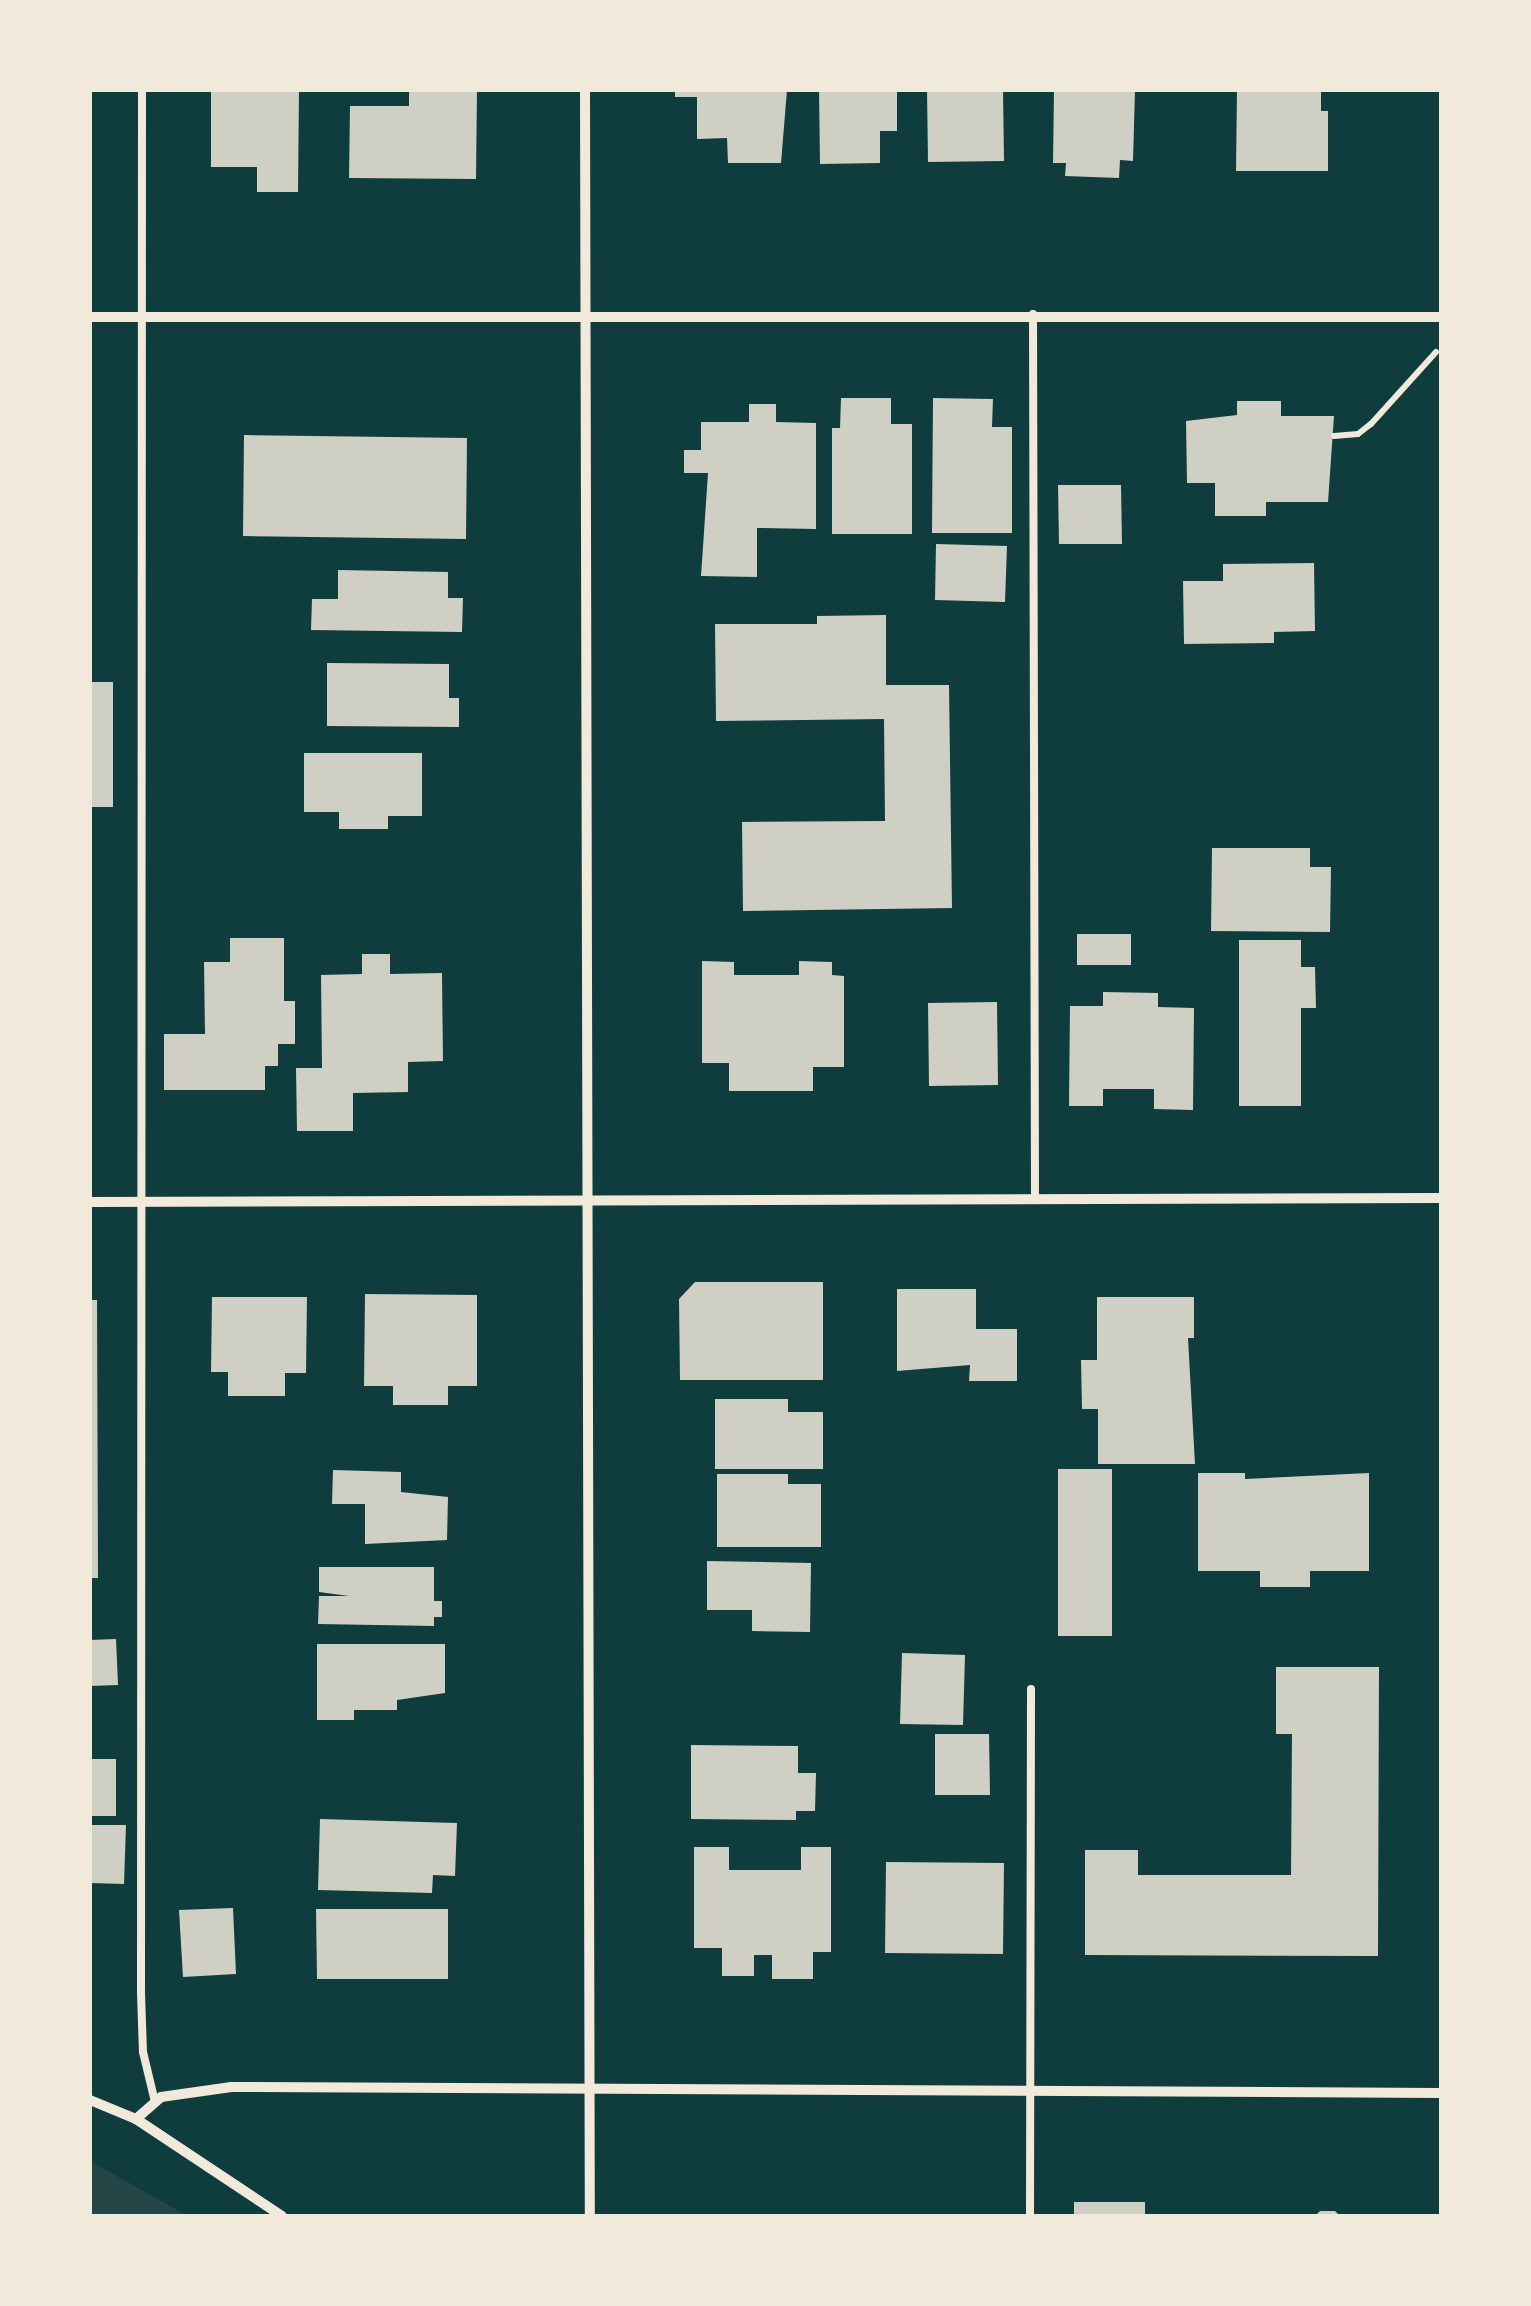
<!DOCTYPE html>
<style>
body{margin:0}
#map{position:relative;width:1531px;height:2306px;overflow:hidden;background:#0f3d3e;font-family:"DM Sans",sans-serif}
div>[style]{position:absolute}
.green>*{inset:0;background:#244646}
.building>*{inset:0;background:#cfcfc3}
.path>*{height:6px;margin:-3px;padding:0 3px;transform-origin:3px;border-radius:3px;background:#f1e9da}
.service>*{height:8px;margin:-4px;padding:0 4px;transform-origin:4px;border-radius:4px;background:#f1e9da}
.minor>*{height:10px;margin:-5px;padding:0 5px;transform-origin:5px;border-radius:5px;background:#f1e9da}
span{translate:-50% -50%;white-space:nowrap;text-align:center;line-height:1.15;-webkit-text-stroke:8px #f1e9da;paint-order:stroke}
.frame{position:absolute;inset:0;border:92px solid #f1e9da;pointer-events:none}
</style>
<div id="map">
<div class="green">
<div style="clip-path:polygon(90px 2161px,188px 2216px,90px 2216px)"></div>
</div>
<div class="building">
<div style="clip-path:polygon(211px 90px,299px 90px,298px 192px,257px 192px,257px 167px,211px 167px)"></div>
<div style="clip-path:polygon(409px 90px,477px 90px,476px 179px,349px 178px,350px 106px,409px 106px)"></div>
<div style="clip-path:polygon(675px 90px,787px 90px,781px 163px,728px 163px,727px 138px,697px 139px,697px 97px,675px 97px)"></div>
<div style="clip-path:polygon(819px 90px,897px 90px,897px 131px,880px 131px,880px 163px,820px 164px)"></div>
<div style="clip-path:polygon(927px 90px,1003px 90px,1004px 161px,928px 162px)"></div>
<div style="clip-path:polygon(1054px 90px,1135px 90px,1133px 161px,1120px 160px,1119px 178px,1065px 176px,1066px 163px,1053px 163px)"></div>
<div style="clip-path:polygon(1237px 90px,1321px 90px,1321px 111px,1328px 111px,1328px 171px,1236px 171px)"></div>
<div style="clip-path:polygon(841px 398px,891px 398px,891px 424px,912px 424px,912px 534px,832px 534px,832px 428px,840px 428px)"></div>
<div style="clip-path:polygon(933px 398px,993px 399px,992px 427px,1012px 427px,1012px 533px,932px 533px)"></div>
<div style="clip-path:polygon(1237px 401px,1281px 401px,1281px 416px,1334px 416px,1328px 502px,1266px 502px,1266px 516px,1215px 516px,1215px 483px,1187px 483px,1186px 421px,1237px 415px)"></div>
<div style="clip-path:polygon(749px 404px,776px 404px,776px 422px,816px 423px,816px 529px,757px 528px,757px 577px,701px 576px,708px 473px,684px 473px,684px 450px,701px 450px,701px 422px,749px 422px)"></div>
<div style="clip-path:polygon(244px 435px,467px 438px,466px 539px,243px 536px)"></div>
<div style="clip-path:polygon(1058px 485px,1121px 485px,1122px 544px,1059px 544px)"></div>
<div style="clip-path:polygon(936px 544px,1007px 546px,1005px 602px,935px 600px)"></div>
<div style="clip-path:polygon(1314px 563px,1315px 631px,1274px 632px,1274px 643px,1184px 644px,1183px 581px,1223px 581px,1223px 564px)"></div>
<div style="clip-path:polygon(338px 570px,448px 572px,448px 598px,463px 598px,462px 632px,311px 630px,312px 599px,338px 599px)"></div>
<div style="clip-path:polygon(886px 615px,886px 685px,949px 685px,952px 908px,743px 911px,742px 822px,885px 821px,884px 719px,716px 721px,715px 624px,817px 624px,817px 616px)"></div>
<div style="clip-path:polygon(327px 663px,449px 664px,449px 698px,459px 698px,459px 727px,327px 726px)"></div>
<div style="clip-path:polygon(90px 682px,113px 682px,113px 807px,90px 807px)"></div>
<div style="clip-path:polygon(304px 753px,422px 753px,422px 816px,388px 816px,388px 829px,339px 829px,339px 812px,304px 812px)"></div>
<div style="clip-path:polygon(1212px 848px,1310px 848px,1310px 867px,1331px 867px,1330px 932px,1211px 931px)"></div>
<div style="clip-path:polygon(1077px 934px,1131px 934px,1131px 965px,1077px 965px)"></div>
<div style="clip-path:polygon(230px 938px,284px 938px,284px 1001px,295px 1001px,295px 1044px,278px 1044px,278px 1066px,265px 1066px,265px 1090px,164px 1090px,164px 1034px,205px 1034px,204px 962px,230px 962px)"></div>
<div style="clip-path:polygon(1239px 940px,1301px 940px,1301px 967px,1315px 967px,1316px 1008px,1301px 1008px,1301px 1106px,1239px 1106px)"></div>
<div style="clip-path:polygon(362px 954px,390px 954px,390px 974px,442px 973px,443px 1061px,408px 1062px,408px 1092px,353px 1093px,353px 1131px,297px 1131px,296px 1068px,322px 1068px,321px 975px,362px 974px)"></div>
<div style="clip-path:polygon(702px 961px,734px 962px,734px 975px,799px 975px,799px 961px,832px 962px,832px 975px,844px 976px,844px 1067px,813px 1067px,813px 1091px,729px 1091px,729px 1063px,702px 1063px)"></div>
<div style="clip-path:polygon(1103px 992px,1158px 993px,1158px 1007px,1194px 1008px,1193px 1110px,1154px 1109px,1154px 1089px,1103px 1089px,1103px 1106px,1069px 1106px,1070px 1006px,1103px 1006px)"></div>
<div style="clip-path:polygon(997px 1002px,998px 1085px,929px 1086px,928px 1003px)"></div>
<div style="clip-path:polygon(695px 1282px,823px 1282px,823px 1380px,680px 1380px,679px 1299px)"></div>
<div style="clip-path:polygon(897px 1289px,976px 1289px,976px 1329px,1017px 1329px,1017px 1381px,969px 1381px,970px 1365px,897px 1371px)"></div>
<div style="clip-path:polygon(365px 1294px,477px 1295px,477px 1386px,448px 1386px,448px 1405px,393px 1405px,393px 1386px,364px 1386px)"></div>
<div style="clip-path:polygon(212px 1297px,307px 1297px,306px 1373px,285px 1373px,285px 1396px,228px 1396px,228px 1372px,211px 1372px)"></div>
<div style="clip-path:polygon(1097px 1297px,1194px 1297px,1194px 1338px,1188px 1338px,1195px 1464px,1098px 1464px,1098px 1409px,1082px 1409px,1081px 1360px,1097px 1360px)"></div>
<div style="clip-path:polygon(90px 1300px,97px 1300px,98px 1578px,90px 1578px)"></div>
<div style="clip-path:polygon(715px 1399px,788px 1399px,788px 1412px,823px 1412px,823px 1469px,715px 1469px)"></div>
<div style="clip-path:polygon(1058px 1469px,1112px 1469px,1112px 1636px,1058px 1636px)"></div>
<div style="clip-path:polygon(333px 1470px,401px 1472px,401px 1492px,448px 1497px,447px 1540px,365px 1544px,365px 1504px,332px 1504px)"></div>
<div style="clip-path:polygon(1198px 1473px,1245px 1473px,1245px 1479px,1369px 1473px,1369px 1571px,1310px 1571px,1310px 1587px,1260px 1587px,1260px 1571px,1198px 1571px)"></div>
<div style="clip-path:polygon(717px 1474px,788px 1474px,788px 1484px,821px 1484px,821px 1547px,717px 1547px)"></div>
<div style="clip-path:polygon(707px 1561px,811px 1563px,810px 1632px,752px 1631px,752px 1610px,707px 1610px)"></div>
<div style="clip-path:polygon(319px 1567px,434px 1567px,434px 1601px,442px 1601px,442px 1617px,434px 1617px,434px 1626px,318px 1624px,319px 1596px,349px 1596px,319px 1592px)"></div>
<div style="clip-path:polygon(116px 1639px,118px 1685px,90px 1686px,90px 1640px)"></div>
<div style="clip-path:polygon(317px 1644px,445px 1644px,445px 1693px,397px 1700px,397px 1710px,354px 1710px,354px 1720px,317px 1720px)"></div>
<div style="clip-path:polygon(902px 1653px,965px 1655px,963px 1725px,900px 1724px)"></div>
<div style="clip-path:polygon(1276px 1667px,1379px 1667px,1378px 1956px,1085px 1955px,1085px 1850px,1138px 1850px,1138px 1875px,1291px 1875px,1292px 1734px,1276px 1734px)"></div>
<div style="clip-path:polygon(935px 1734px,989px 1734px,990px 1795px,935px 1795px)"></div>
<div style="clip-path:polygon(691px 1745px,798px 1746px,798px 1773px,816px 1773px,815px 1811px,796px 1811px,796px 1820px,691px 1819px)"></div>
<div style="clip-path:polygon(90px 1759px,116px 1759px,116px 1816px,90px 1816px)"></div>
<div style="clip-path:polygon(320px 1819px,457px 1823px,455px 1876px,433px 1875px,432px 1893px,318px 1890px)"></div>
<div style="clip-path:polygon(90px 1825px,126px 1825px,124px 1884px,90px 1883px)"></div>
<div style="clip-path:polygon(694px 1847px,729px 1847px,729px 1870px,801px 1870px,801px 1847px,831px 1847px,831px 1952px,813px 1952px,813px 1979px,772px 1979px,772px 1955px,754px 1955px,754px 1976px,722px 1976px,722px 1948px,694px 1948px)"></div>
<div style="clip-path:polygon(886px 1862px,1004px 1863px,1003px 1954px,885px 1953px)"></div>
<div style="clip-path:polygon(233px 1908px,236px 1974px,183px 1977px,179px 1910px)"></div>
<div style="clip-path:polygon(316px 1909px,448px 1909px,448px 1979px,317px 1979px)"></div>
<div style="clip-path:polygon(1074px 2202px,1145px 2202px,1145px 2216px,1074px 2216px)"></div>
<div style="clip-path:polygon(1320px 2211px,1335px 2211px,1340px 2216px,1315px 2216px)"></div>
</div>
<div class="path">
<div style="left:1334px;top:436px;width:24px;rotate:-5deg"></div>
<div style="left:1358px;top:434px;width:16px;rotate:-38deg"></div>
<div style="left:1371px;top:424px;width:97px;rotate:-47.9deg"></div>
</div>
<div class="service">
<div style="left:142px;top:90px;width:1903px;rotate:90.03deg"></div>
<div style="left:141px;top:1993px;width:59px;rotate:88.1deg"></div>
<div style="left:143px;top:2052px;width:51px;rotate:76.5deg"></div>
<div style="left:1033px;top:314px;width:883px;rotate:89.87deg"></div>
<div style="left:1030px;top:2216px;width:527px;rotate:-89.89deg"></div>
</div>
<div class="minor">
<div style="left:585px;top:90px;width:2126px;rotate:89.87deg"></div>
<div style="left:90px;top:317px;width:1351px"></div>
<div style="left:90px;top:1202px;width:1351px;rotate:-0.17deg"></div>
<div style="left:90px;top:2100px;width:50px;rotate:22.4deg"></div>
<div style="left:136px;top:2119px;width:175px;rotate:33.6deg"></div>
<div style="left:136px;top:2119px;width:33px;rotate:-41deg"></div>
<div style="left:161px;top:2097px;width:71px;rotate:-8.1deg"></div>
<div style="left:231px;top:2087px;width:1210px;rotate:0.28deg"></div>
</div>
<div class="frame"></div>
</div>
